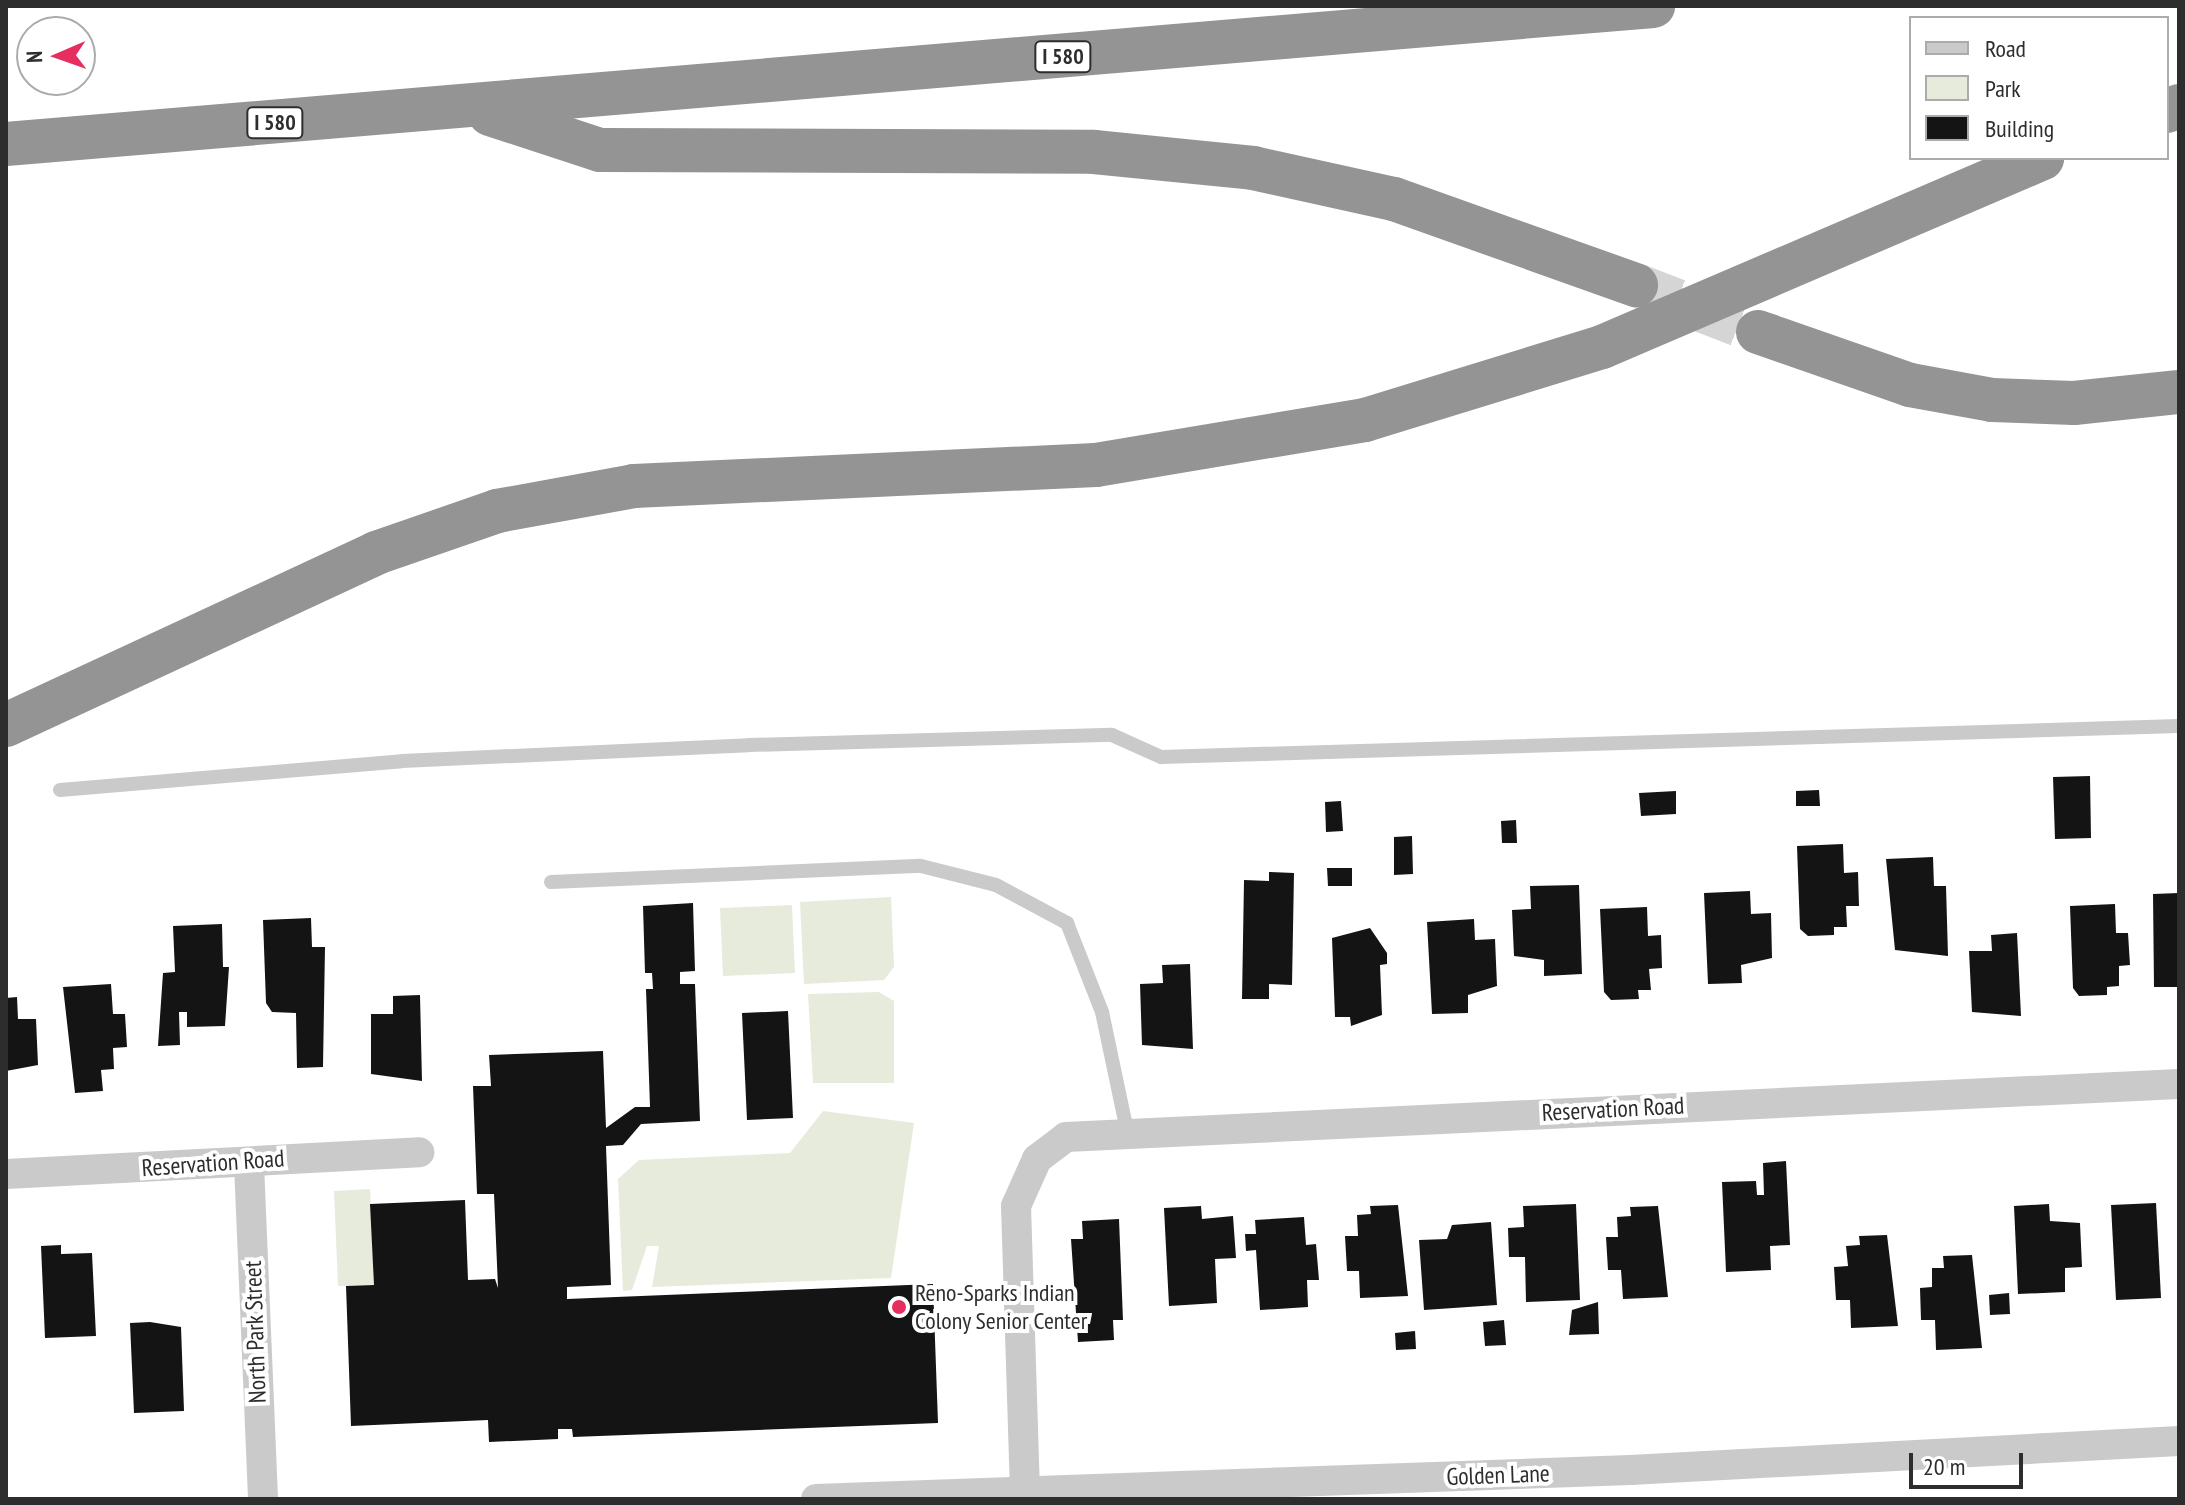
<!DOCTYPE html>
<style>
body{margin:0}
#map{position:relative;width:2185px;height:1505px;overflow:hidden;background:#fff;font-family:"PT Sans Narrow",sans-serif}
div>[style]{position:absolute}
.green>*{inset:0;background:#e7ebdb}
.building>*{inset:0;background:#141414}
.motorway-tunnel>*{height:44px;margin-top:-22px;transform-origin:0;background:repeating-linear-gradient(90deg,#d5d5d5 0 44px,transparent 0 66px)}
.service>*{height:14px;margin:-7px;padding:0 7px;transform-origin:7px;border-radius:7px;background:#cacaca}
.minor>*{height:30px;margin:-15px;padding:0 15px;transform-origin:15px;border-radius:15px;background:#cacaca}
.motorway>*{height:44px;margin:-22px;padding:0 22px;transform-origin:22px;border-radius:22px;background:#949494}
.dots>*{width:22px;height:22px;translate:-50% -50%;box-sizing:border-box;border:4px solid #fff;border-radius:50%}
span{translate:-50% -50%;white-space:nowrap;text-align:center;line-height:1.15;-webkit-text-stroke:8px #fff;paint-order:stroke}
.shield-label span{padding:2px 6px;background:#fff;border:2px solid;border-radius:6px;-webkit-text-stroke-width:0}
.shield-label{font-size:22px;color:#2d2d2d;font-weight:700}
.street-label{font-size:24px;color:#2d2d2d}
.poi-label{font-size:24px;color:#2d2d2d}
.left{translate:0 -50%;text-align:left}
.frame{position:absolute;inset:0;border:8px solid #2d2d2d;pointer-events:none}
.legend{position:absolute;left:1909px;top:16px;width:260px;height:144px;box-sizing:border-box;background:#fff;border:2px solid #ababab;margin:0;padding:10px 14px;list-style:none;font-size:24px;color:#2d2d2d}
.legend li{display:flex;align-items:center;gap:16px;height:40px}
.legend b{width:40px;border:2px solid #ababab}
.north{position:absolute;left:16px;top:16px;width:80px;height:80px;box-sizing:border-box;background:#fff;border:2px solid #ababab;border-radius:50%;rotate:268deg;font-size:22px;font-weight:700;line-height:32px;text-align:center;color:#2d2d2d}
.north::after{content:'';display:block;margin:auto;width:28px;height:36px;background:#e62e5f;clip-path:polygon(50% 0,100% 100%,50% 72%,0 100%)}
.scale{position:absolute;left:1909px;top:1453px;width:114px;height:36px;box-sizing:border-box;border:4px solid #2d2d2d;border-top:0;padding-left:10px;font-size:24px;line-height:28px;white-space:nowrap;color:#2d2d2d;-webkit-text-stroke:6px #fff;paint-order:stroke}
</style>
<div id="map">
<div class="green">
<div style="clip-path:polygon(891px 897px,894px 967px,884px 980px,804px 984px,800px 902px)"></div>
<div style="clip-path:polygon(792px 905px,795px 973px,723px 976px,720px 908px)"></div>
<div style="clip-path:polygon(879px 992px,894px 1001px,894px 1083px,813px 1083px,808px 994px)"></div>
<div style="clip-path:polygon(823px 1111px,914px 1123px,891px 1278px,652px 1287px,659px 1246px,647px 1246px,632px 1290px,623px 1291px,618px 1179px,639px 1160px,790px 1153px)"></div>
<div style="clip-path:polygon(370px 1189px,374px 1285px,338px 1286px,334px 1191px)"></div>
</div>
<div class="building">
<div style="clip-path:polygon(2090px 776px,2091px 838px,2055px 839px,2053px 777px)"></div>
<div style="clip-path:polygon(1819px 790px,1820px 806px,1796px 806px,1796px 791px)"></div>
<div style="clip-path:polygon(1676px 791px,1676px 814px,1641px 816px,1639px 793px)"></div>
<div style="clip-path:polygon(1341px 801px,1343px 831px,1326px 832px,1325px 802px)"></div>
<div style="clip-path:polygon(1516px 820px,1517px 843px,1502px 843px,1501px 821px)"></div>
<div style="clip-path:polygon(1412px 836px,1413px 874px,1394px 875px,1394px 837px)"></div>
<div style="clip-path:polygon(1843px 844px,1844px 873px,1858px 872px,1859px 906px,1846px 906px,1847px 927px,1834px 927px,1834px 935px,1808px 936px,1800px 929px,1797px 846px)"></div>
<div style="clip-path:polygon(1933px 857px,1934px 886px,1946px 886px,1948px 956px,1895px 950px,1886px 859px)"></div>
<div style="clip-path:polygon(1327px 868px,1352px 868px,1352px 886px,1328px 886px)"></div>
<div style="clip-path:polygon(1269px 872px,1294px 873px,1292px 985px,1269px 984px,1269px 999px,1242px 999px,1244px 880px,1269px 881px)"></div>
<div style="clip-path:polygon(1579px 885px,1582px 974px,1544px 976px,1544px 960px,1514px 956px,1512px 910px,1531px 909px,1530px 886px)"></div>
<div style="clip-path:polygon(1750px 891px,1751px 914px,1771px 913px,1772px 958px,1741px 965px,1742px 983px,1708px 984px,1704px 893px)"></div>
<div style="clip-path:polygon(2179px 893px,2179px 987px,2154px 987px,2153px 894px)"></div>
<div style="clip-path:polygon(693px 903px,695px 971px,680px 972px,680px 984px,695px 984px,700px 1121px,641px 1124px,623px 1145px,606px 1146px,611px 1285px,567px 1287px,567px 1299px,933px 1284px,938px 1423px,573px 1437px,572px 1429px,558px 1429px,558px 1439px,489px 1442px,488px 1420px,351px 1426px,346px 1286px,374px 1285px,370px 1204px,465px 1200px,468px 1280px,495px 1279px,498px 1288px,494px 1194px,477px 1194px,473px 1086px,491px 1086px,489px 1055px,603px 1051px,606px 1128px,635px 1107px,650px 1107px,646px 989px,653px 989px,652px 973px,645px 973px,643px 906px)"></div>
<div style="clip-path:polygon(2115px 904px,2116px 933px,2128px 933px,2130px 965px,2119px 966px,2119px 986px,2107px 987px,2107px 995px,2079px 996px,2073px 988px,2070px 906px)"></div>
<div style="clip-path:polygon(1647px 907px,1648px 936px,1661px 935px,1662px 968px,1649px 969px,1651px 990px,1638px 990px,1639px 999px,1611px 1000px,1604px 992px,1600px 909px)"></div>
<div style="clip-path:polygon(311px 918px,312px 947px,325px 947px,323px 1067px,297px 1068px,296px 1013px,272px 1012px,266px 1003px,263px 920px)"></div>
<div style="clip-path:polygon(1474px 919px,1475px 940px,1495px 939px,1497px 986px,1468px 995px,1468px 1013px,1432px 1014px,1427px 922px)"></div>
<div style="clip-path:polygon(222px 924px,223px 967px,229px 967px,225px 1026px,187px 1027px,187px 1012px,179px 1012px,180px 1045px,158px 1046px,163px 973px,175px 972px,173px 926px)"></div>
<div style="clip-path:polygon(1370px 928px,1387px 953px,1387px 964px,1380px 965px,1382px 1015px,1351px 1026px,1350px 1017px,1335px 1017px,1332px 938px)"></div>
<div style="clip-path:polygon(2017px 933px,2021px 1016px,1972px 1012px,1969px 951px,1992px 951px,1991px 935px)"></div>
<div style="clip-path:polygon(1190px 964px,1193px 1049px,1142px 1045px,1140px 984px,1163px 983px,1162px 965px)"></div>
<div style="clip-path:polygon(111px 984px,113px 1014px,125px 1014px,127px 1047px,113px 1048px,114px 1069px,101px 1070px,103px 1091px,75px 1093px,63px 987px)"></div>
<div style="clip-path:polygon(420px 995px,422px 1081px,371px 1074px,371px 1014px,393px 1014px,393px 996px)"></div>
<div style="clip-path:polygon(17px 997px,18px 1019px,36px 1019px,38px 1065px,6px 1071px,6px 998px)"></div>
<div style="clip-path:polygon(788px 1011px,793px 1118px,747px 1120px,742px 1013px)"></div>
<div style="clip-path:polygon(1786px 1161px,1790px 1245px,1770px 1246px,1771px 1270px,1726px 1272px,1722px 1182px,1756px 1181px,1757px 1195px,1764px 1195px,1763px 1163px)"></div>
<div style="clip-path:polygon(2156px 1203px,2161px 1298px,2116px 1300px,2111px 1205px)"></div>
<div style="clip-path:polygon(1576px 1204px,1580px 1300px,1526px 1302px,1525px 1257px,1509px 1257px,1508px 1228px,1524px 1227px,1523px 1206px)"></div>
<div style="clip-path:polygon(2049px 1204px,2050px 1221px,2080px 1223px,2082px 1267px,2065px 1268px,2065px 1292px,2018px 1294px,2014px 1206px)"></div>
<div style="clip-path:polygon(1398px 1205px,1408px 1296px,1360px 1298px,1359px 1271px,1347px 1271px,1345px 1236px,1358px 1236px,1357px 1215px,1371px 1214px,1370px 1206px)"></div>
<div style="clip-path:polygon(1201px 1206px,1202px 1219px,1233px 1216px,1236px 1258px,1215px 1259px,1217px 1303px,1169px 1306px,1164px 1208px)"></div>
<div style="clip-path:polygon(1658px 1206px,1668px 1297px,1623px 1299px,1621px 1270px,1608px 1270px,1606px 1237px,1618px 1237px,1617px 1217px,1631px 1216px,1630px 1207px)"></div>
<div style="clip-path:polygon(1304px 1217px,1306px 1245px,1316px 1244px,1319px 1280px,1307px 1280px,1308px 1307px,1260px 1310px,1256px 1250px,1246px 1251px,1245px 1234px,1256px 1234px,1255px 1220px)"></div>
<div style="clip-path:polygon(1119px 1219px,1123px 1320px,1113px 1320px,1114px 1340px,1078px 1342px,1071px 1239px,1083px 1239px,1082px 1221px)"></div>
<div style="clip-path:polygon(1491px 1222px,1497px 1305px,1424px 1310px,1419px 1240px,1447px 1239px,1452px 1225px)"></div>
<div style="clip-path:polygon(1887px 1235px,1898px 1326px,1851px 1328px,1850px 1300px,1836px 1300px,1834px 1267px,1848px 1266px,1846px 1246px,1860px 1245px,1859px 1236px)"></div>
<div style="clip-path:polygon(61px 1245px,61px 1254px,92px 1253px,96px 1336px,45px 1338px,41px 1246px)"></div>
<div style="clip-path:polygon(1972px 1255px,1982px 1348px,1936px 1350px,1935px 1320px,1921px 1320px,1920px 1288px,1932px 1287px,1932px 1268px,1944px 1268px,1943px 1256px)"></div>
<div style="clip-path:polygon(2009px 1293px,2010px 1314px,1990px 1315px,1989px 1295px)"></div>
<div style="clip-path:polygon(1598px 1302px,1599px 1334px,1569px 1335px,1572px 1310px)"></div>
<div style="clip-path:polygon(1504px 1320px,1506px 1345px,1485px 1346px,1483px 1322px)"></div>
<div style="clip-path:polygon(150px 1322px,181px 1327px,184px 1411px,134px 1413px,130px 1323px)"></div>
<div style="clip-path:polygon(1415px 1331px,1416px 1349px,1396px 1350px,1395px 1333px)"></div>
</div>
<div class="motorway-tunnel">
<div style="left:1636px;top:285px;width:131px;rotate:21.1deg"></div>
</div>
<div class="service">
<div style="left:60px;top:790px;width:343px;rotate:-4.8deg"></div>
<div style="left:402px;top:761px;width:347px;rotate:-2.6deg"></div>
<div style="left:749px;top:745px;width:363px;rotate:-1.6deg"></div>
<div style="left:1112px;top:735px;width:54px;rotate:24.2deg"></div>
<div style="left:1161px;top:757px;width:1018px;rotate:-1.74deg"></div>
<div style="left:551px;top:882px;width:370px;rotate:-2.5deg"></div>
<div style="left:921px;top:866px;width:77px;rotate:14.2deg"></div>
<div style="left:996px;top:885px;width:81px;rotate:28.2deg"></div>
<div style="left:1067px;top:923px;width:96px;rotate:68.5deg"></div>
<div style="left:1102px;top:1012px;width:122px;rotate:78.1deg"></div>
</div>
<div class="minor">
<div style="left:249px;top:1164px;width:335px;rotate:87.6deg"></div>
<div style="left:6px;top:1174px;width:414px;rotate:-3deg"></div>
<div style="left:1025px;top:1492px;width:286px;rotate:-91.8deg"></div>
<div style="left:1016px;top:1206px;width:51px;rotate:-65.9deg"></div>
<div style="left:1037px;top:1159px;width:36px;rotate:-37deg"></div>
<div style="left:1066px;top:1137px;width:1114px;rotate:-2.73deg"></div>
<div style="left:816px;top:1499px;width:815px;rotate:-2.04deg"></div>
<div style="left:1630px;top:1470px;width:550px;rotate:-3.02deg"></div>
</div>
<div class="motorway">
<div style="left:2167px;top:111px;width:13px;rotate:-23deg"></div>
<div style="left:490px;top:114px;width:116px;rotate:18.1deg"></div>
<div style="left:600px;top:150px;width:494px;rotate:0.2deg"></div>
<div style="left:1094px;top:152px;width:160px;rotate:5.7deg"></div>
<div style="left:1253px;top:168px;width:144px;rotate:12.4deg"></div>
<div style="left:1394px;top:199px;width:257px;rotate:19.6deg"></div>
<div style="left:6px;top:144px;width:1653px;rotate:-4.79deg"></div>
<div style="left:1758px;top:332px;width:161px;rotate:19.2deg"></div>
<div style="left:1910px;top:385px;width:83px;rotate:10.4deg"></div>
<div style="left:1992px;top:400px;width:82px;rotate:2.1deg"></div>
<div style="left:2074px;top:403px;width:106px;rotate:-6deg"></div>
<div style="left:6px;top:725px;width:408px;rotate:-24.9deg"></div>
<div style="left:376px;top:553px;width:128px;rotate:-19.1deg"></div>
<div style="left:497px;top:511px;width:139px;rotate:-10.3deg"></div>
<div style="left:634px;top:486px;width:462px;rotate:-2.6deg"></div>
<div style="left:1096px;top:465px;width:273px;rotate:-9.5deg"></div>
<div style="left:1365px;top:420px;width:248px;rotate:-17.1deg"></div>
<div style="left:1602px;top:347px;width:479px;rotate:-23.2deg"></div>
</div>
<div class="dots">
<div style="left:899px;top:1307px;background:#e62e5f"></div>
</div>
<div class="shield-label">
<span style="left:1063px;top:57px">I 580</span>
<span style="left:275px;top:123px">I 580</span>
</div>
<div class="street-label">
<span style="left:1613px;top:1109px;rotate:-3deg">Reservation Road</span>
<span style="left:213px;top:1163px;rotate:-4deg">Reservation Road</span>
<span style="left:255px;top:1332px;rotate:-92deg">North Park Street</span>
<span style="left:1498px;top:1475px;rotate:-2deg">Golden Lane</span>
</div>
<div class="poi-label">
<span class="left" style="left:915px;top:1307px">Reno-Sparks Indian<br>Colony Senior Center</span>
</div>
<div class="frame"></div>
<ul class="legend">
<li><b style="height:10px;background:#cacaca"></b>Road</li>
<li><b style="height:22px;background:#e7ebdb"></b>Park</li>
<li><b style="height:22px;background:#141414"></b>Building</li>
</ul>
<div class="north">N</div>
<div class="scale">20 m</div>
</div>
